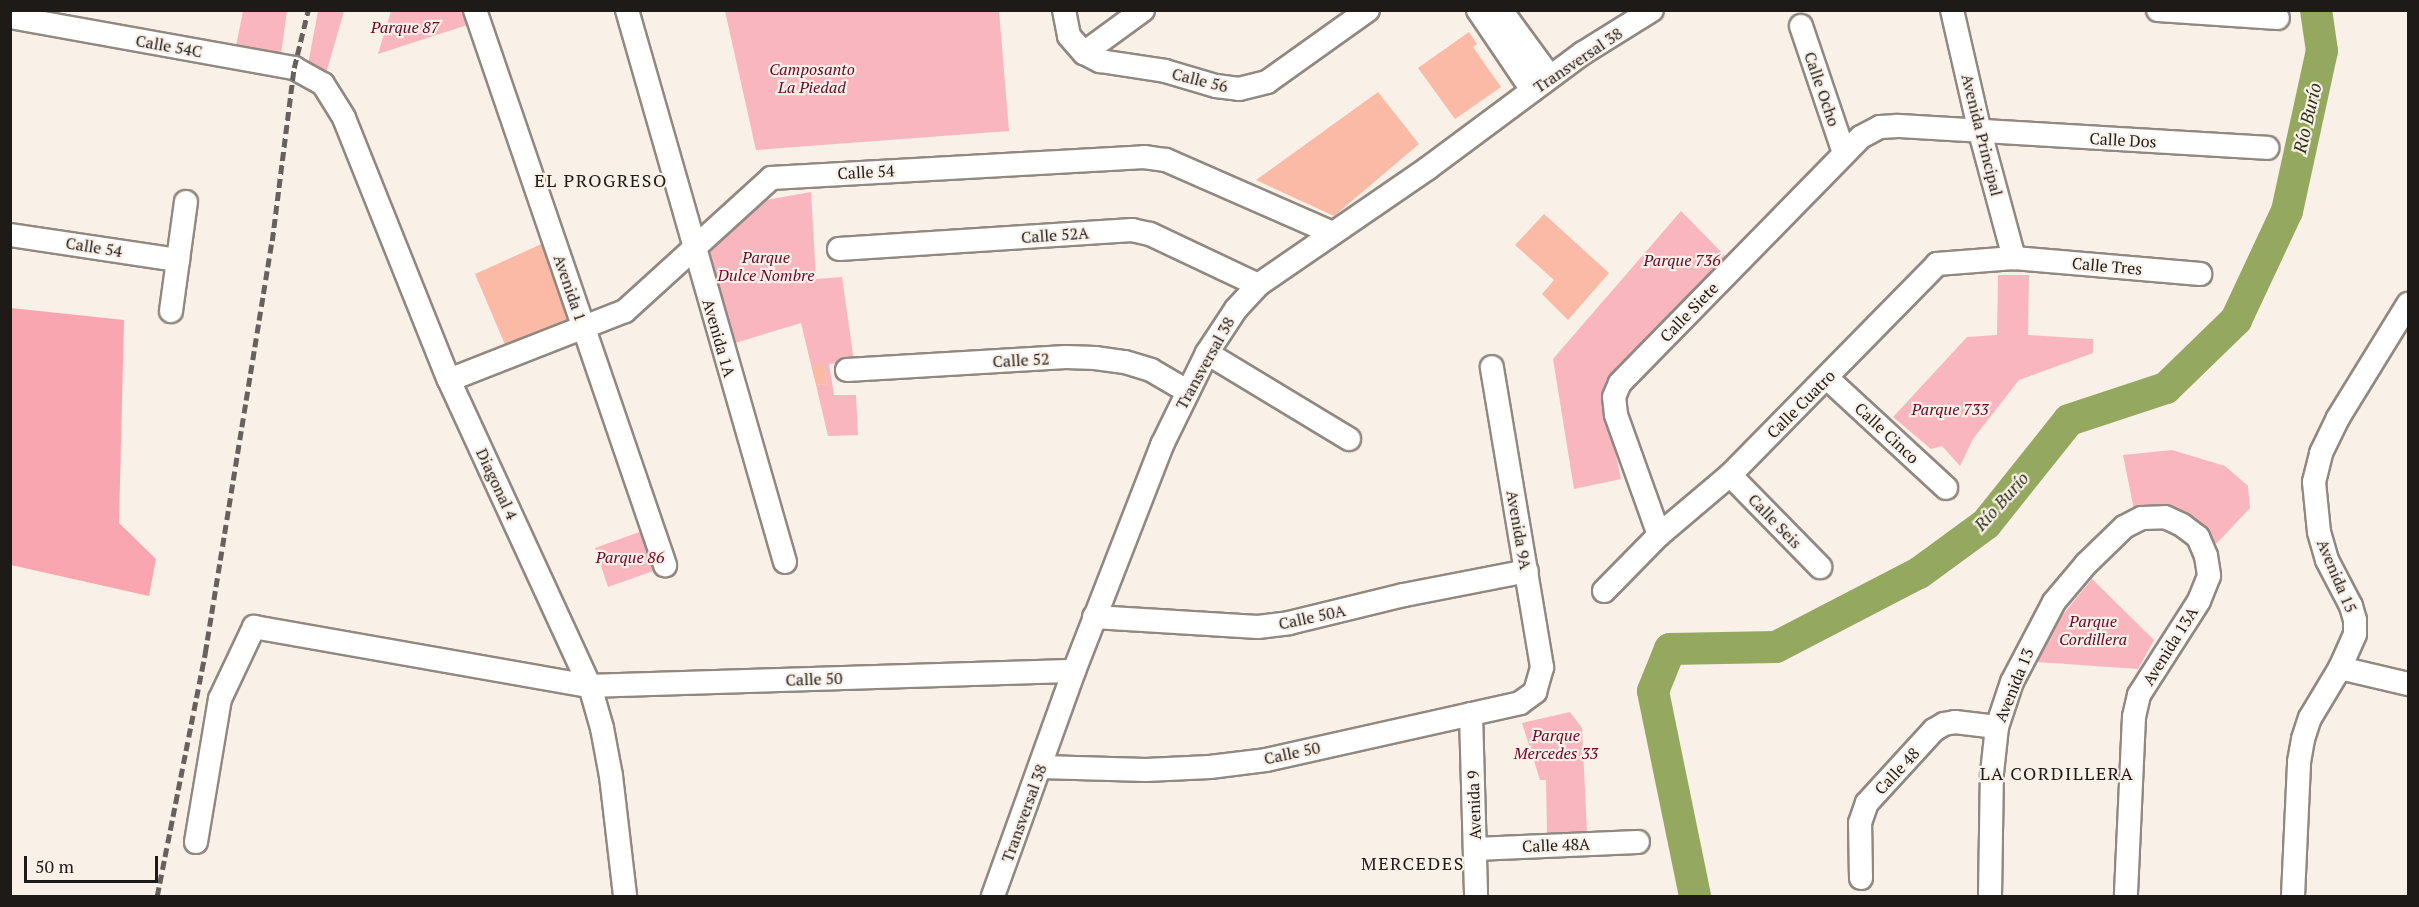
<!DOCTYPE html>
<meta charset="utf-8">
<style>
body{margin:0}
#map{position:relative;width:2419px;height:907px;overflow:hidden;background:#f9f0e8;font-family:"PT Serif",serif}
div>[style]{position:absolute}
.green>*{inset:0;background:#fab6be}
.forest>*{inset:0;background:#faa6b1}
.river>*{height:32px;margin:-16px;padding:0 16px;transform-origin:16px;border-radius:16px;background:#94a860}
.building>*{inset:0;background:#fabaa5}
.roads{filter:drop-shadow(2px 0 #918981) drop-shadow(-2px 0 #918981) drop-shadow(0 2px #918981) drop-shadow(0 -2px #918981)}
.minor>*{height:22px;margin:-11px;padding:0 11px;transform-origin:11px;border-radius:11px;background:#fff}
.rail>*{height:4.5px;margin-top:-2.25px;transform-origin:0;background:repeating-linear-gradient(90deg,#66615c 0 9px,transparent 0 13.5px)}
span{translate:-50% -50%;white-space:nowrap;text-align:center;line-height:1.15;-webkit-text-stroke:4.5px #f9f0e8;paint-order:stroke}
.park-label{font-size:16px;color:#6b0627;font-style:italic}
.street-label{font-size:16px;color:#1d1a17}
.water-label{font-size:18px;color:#293112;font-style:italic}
.neighbourhood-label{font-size:18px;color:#1d1a17;letter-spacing:1.5px}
.frame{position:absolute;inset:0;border:12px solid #1d1a17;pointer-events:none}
.scale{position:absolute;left:24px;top:856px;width:134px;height:27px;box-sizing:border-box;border:3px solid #1d1a17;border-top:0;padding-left:8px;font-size:18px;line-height:21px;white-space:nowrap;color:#1d1a17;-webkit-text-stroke:4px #f9f0e8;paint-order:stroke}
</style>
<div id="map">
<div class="green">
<div style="clip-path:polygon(243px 11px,287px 11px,281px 54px,236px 46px)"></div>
<div style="clip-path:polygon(318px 11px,344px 11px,323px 84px,306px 75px)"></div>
<div style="clip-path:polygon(391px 11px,466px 11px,470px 24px,378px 54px)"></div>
<div style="clip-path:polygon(725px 11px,999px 11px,1009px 131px,756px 150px)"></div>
<div style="clip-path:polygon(811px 192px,816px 279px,842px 277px,854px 362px,829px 364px,834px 395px,856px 395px,858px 435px,828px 436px,816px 385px,827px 384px,824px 365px,811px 365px,801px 323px,735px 343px,708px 249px,766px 200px)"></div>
<div style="clip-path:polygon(1681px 211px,1730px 261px,1605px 403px,1621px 479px,1574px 489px,1553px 359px)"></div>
<div style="clip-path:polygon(1998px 275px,2029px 275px,2028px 335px,2093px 339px,2093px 353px,2019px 380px,1973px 439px,1960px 466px,1942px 446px,1931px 449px,1893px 417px,1967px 337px,1997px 335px)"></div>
<div style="clip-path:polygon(2172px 450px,2225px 466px,2248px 486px,2250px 508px,2216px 544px,2206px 529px,2186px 514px,2167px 509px,2134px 510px,2123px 455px)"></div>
<div style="clip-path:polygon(645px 530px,659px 569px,608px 587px,595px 548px)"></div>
<div style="clip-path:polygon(2092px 579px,2154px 640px,2138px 669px,2037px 662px,2051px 629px)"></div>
<div style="clip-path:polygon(1570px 712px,1582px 728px,1587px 832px,1547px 834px,1546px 780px,1540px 780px,1522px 723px)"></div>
</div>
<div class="forest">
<div style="clip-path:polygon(11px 308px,124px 320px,119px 523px,156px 559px,149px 596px,11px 565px)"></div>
</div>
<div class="river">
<div style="left:1695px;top:896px;width:209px;rotate:-101.6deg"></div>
<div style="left:1653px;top:691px;width:45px;rotate:-68deg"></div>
<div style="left:1670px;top:649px;width:106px;rotate:-1.1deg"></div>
<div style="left:1776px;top:647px;width:161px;rotate:-27.4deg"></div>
<div style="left:1919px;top:573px;width:83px;rotate:-36.2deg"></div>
<div style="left:1986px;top:524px;width:133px;rotate:-51.4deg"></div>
<div style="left:2069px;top:420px;width:102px;rotate:-18.3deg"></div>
<div style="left:2166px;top:388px;width:98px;rotate:-44.2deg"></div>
<div style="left:2236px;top:320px;width:120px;rotate:-64.9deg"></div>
<div style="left:2287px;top:211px;width:164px;rotate:-77.7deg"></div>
<div style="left:2322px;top:51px;width:41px;rotate:-98.3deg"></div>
</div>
<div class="building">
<div style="clip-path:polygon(1469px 32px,1477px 44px,1473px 47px,1501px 87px,1455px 119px,1418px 68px)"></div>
<div style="clip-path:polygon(1378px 92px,1419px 144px,1334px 216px,1256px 180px)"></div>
<div style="clip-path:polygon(1544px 214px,1609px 273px,1568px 320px,1542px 294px,1554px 280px,1515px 245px)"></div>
<div style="clip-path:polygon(546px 242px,576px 318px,506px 347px,475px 274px)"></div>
<div style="clip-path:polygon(824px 364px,827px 384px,816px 385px,811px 365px)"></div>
</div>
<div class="roads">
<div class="minor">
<div style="left:475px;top:10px;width:587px;rotate:71.1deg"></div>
<div style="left:627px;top:10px;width:574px;rotate:74.03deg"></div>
<div style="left:1064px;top:10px;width:26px;rotate:79deg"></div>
<div style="left:1069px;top:36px;width:23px;rotate:49deg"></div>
<div style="left:1084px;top:53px;width:18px;rotate:27deg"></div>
<div style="left:1100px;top:61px;width:66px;rotate:8.7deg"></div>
<div style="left:1165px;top:71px;width:53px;rotate:16.4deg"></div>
<div style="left:1216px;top:86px;width:23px;rotate:7deg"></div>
<div style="left:1239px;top:89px;width:29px;rotate:-14deg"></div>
<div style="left:1267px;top:82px;width:124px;rotate:-35.5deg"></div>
<div style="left:1478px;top:10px;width:97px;rotate:56deg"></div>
<div style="left:1501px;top:10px;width:83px;rotate:53.8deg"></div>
<div style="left:1952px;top:10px;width:125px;rotate:77.1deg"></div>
<div style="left:1980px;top:132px;width:131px;rotate:74.9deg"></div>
<div style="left:2158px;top:10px;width:120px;rotate:3.8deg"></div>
<div style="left:10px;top:17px;width:289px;rotate:10.2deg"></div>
<div style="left:294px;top:68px;width:33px;rotate:29deg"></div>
<div style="left:323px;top:84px;width:40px;rotate:58deg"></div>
<div style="left:344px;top:118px;width:282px;rotate:68.2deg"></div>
<div style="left:449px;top:380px;width:337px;rotate:65.3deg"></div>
<div style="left:590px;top:686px;width:44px;rotate:74.1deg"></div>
<div style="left:602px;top:728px;width:49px;rotate:79.4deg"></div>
<div style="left:611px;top:776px;width:121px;rotate:83.3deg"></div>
<div style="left:1801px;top:26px;width:134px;rotate:71.3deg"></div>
<div style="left:1084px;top:53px;width:73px;rotate:-36.1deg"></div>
<div style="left:10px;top:235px;width:170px;rotate:8.5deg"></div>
<div style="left:839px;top:249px;width:294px;rotate:-3.7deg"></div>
<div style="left:1132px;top:230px;width:18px;rotate:13deg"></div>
<div style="left:1150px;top:234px;width:119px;rotate:25.3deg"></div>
<div style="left:171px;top:311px;width:110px;rotate:-82.2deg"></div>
<div style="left:1207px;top:353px;width:166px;rotate:31.2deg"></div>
<div style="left:847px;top:370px;width:219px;rotate:-3.4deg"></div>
<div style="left:1066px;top:357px;width:29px;rotate:2deg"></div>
<div style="left:1095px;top:358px;width:30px;rotate:8deg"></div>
<div style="left:1125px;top:362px;width:27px;rotate:17deg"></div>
<div style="left:1151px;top:370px;width:42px;rotate:30.3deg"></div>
<div style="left:1827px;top:378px;width:162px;rotate:42.7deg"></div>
<div style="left:449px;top:380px;width:189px;rotate:-21.4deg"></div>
<div style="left:625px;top:311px;width:197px;rotate:-42.3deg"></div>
<div style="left:771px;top:178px;width:374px;rotate:-3.2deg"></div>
<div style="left:1144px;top:157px;width:22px;rotate:8deg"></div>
<div style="left:1166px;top:160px;width:181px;rotate:23.7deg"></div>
<div style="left:1730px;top:475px;width:129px;rotate:45.6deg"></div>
<div style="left:1659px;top:535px;width:127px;rotate:-109.7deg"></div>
<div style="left:1616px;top:415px;width:18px;rotate:-96deg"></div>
<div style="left:1614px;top:397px;width:15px;rotate:-67deg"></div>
<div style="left:1620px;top:383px;width:344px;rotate:-45.6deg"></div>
<div style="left:1861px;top:137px;width:21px;rotate:-28deg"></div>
<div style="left:1880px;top:127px;width:18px;rotate:-3deg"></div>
<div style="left:1898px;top:126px;width:370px;rotate:3.4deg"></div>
<div style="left:1604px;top:591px;width:78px;rotate:-45.5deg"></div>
<div style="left:1659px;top:535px;width:93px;rotate:-40.2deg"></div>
<div style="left:1730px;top:475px;width:296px;rotate:-45.5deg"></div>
<div style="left:1937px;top:264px;width:77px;rotate:-4.5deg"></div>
<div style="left:2014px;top:258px;width:187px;rotate:4.9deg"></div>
<div style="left:1094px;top:617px;width:164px;rotate:3.5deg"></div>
<div style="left:1258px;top:627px;width:31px;rotate:-7deg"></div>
<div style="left:1289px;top:623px;width:118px;rotate:-13.7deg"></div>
<div style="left:1404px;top:595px;width:125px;rotate:-11deg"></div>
<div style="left:2340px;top:668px;width:70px;rotate:13.2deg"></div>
<div style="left:1471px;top:714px;width:182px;rotate:88.4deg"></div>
<div style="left:1041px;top:767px;width:105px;rotate:1.6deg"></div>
<div style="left:1146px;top:770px;width:64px;rotate:-2.7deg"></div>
<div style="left:1210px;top:767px;width:56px;rotate:-7.1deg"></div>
<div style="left:1266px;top:760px;width:260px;rotate:-12.6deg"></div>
<div style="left:1520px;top:703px;width:19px;rotate:-36deg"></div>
<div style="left:1535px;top:692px;width:26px;rotate:-74deg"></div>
<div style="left:1542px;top:667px;width:304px;rotate:-99.5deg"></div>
<div style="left:196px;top:842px;width:145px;rotate:-80.5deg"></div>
<div style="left:220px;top:699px;width:80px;rotate:-64.7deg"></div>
<div style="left:254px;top:627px;width:341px;rotate:10deg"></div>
<div style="left:590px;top:686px;width:484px;rotate:-1.8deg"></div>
<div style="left:1475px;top:849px;width:163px;rotate:-2.5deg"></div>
<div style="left:1861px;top:878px;width:55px;rotate:-91deg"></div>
<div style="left:1860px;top:823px;width:21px;rotate:-71deg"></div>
<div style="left:1867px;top:803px;width:99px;rotate:-47.5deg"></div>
<div style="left:1934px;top:730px;width:12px;rotate:-31deg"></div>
<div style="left:1944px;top:724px;width:11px;rotate:-10deg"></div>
<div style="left:1955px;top:722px;width:42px;rotate:6.8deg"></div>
<div style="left:993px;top:896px;width:239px;rotate:-70.2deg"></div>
<div style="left:1074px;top:671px;width:243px;rotate:-68.7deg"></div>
<div style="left:1162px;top:445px;width:102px;rotate:-63.9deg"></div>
<div style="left:1207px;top:353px;width:53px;rotate:-56.6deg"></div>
<div style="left:1236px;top:309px;width:33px;rotate:-47deg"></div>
<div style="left:1258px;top:285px;width:206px;rotate:-34.5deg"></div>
<div style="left:1428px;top:168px;width:193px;rotate:-36.6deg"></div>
<div style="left:1583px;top:53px;width:81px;rotate:-31.9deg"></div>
<div style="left:1990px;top:896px;width:123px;rotate:-89.1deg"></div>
<div style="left:1992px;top:773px;width:46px;rotate:-83.8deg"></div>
<div style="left:1997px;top:727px;width:47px;rotate:-71.6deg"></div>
<div style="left:2012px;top:682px;width:90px;rotate:-62.3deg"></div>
<div style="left:2054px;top:602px;width:50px;rotate:-49.9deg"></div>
<div style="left:2086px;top:564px;width:53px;rotate:-44.2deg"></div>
<div style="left:2124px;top:527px;width:20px;rotate:-27deg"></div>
<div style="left:2142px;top:518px;width:23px;rotate:-2deg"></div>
<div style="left:2165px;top:517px;width:19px;rotate:25deg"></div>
<div style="left:2182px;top:525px;width:20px;rotate:37deg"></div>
<div style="left:2198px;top:537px;width:21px;rotate:67deg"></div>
<div style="left:2206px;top:556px;width:20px;rotate:81deg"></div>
<div style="left:2209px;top:576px;width:27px;rotate:112deg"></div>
<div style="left:2199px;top:601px;width:112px;rotate:122.6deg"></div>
<div style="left:2139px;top:695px;width:23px;rotate:103deg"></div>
<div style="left:2134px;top:717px;width:179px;rotate:92.6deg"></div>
<div style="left:2293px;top:896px;width:134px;rotate:-87.4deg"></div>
<div style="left:2299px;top:762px;width:23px;rotate:-80deg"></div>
<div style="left:2303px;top:739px;width:22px;rotate:-72deg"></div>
<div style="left:2310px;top:718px;width:58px;rotate:-59deg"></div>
<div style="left:2340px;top:668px;width:37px;rotate:-66deg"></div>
<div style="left:2355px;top:634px;width:14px;rotate:-90deg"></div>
<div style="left:2355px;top:620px;width:15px;rotate:-106deg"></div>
<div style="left:2351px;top:606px;width:52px;rotate:-117.6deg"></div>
<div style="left:2327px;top:560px;width:29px;rotate:-106deg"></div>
<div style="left:2319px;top:532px;width:50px;rotate:-95.7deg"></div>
<div style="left:2314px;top:482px;width:30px;rotate:-76deg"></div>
<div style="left:2321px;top:453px;width:39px;rotate:-64deg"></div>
<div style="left:2338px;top:418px;width:134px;rotate:-58.4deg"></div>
</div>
</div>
<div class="rail">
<div style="left:157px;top:896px;width:248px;rotate:-78.8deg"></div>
<div style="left:205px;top:653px;width:417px;rotate:-80.8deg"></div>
<div style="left:272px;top:241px;width:174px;rotate:-82.8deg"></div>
<div style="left:294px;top:68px;width:60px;rotate:-76.4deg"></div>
</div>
<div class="park-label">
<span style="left:405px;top:27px">Parque 87</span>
<span style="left:812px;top:78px">Camposanto<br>La Piedad</span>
<span style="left:766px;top:266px">Parque<br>Dulce Nombre</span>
<span style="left:1682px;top:260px">Parque 736</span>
<span style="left:1950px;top:409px">Parque 733</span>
<span style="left:630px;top:557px">Parque 86</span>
<span style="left:2093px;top:630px">Parque<br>Cordillera</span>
<span style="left:1556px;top:744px">Parque<br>Mercedes 33</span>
</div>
<div class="street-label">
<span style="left:169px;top:46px;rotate:10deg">Calle 54C</span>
<span style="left:1578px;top:60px;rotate:-34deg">Transversal 38</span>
<span style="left:1200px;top:80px;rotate:14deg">Calle 56</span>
<span style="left:1822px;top:89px;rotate:71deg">Calle Ocho</span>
<span style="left:1982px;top:135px;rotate:76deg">Avenida Principal</span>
<span style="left:2123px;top:140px;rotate:3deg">Calle Dos</span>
<span style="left:866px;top:172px;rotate:-3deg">Calle 54</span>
<span style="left:1055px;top:235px;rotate:-4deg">Calle 52A</span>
<span style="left:94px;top:247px;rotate:9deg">Calle 54</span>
<span style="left:2107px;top:266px;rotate:5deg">Calle Tres</span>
<span style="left:570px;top:288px;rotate:71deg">Avenida 1</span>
<span style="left:1689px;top:312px;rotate:-46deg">Calle Siete</span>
<span style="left:719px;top:338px;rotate:74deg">Avenida 1A</span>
<span style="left:1021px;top:360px;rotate:-3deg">Calle 52</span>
<span style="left:1205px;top:363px;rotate:-61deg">Transversal 38</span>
<span style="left:1801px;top:404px;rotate:-45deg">Calle Cuatro</span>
<span style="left:1887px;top:433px;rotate:43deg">Calle Cinco</span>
<span style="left:497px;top:484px;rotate:65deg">Diagonal 4</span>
<span style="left:1775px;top:521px;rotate:46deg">Calle Seis</span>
<span style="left:1519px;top:530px;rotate:80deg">Avenida 9A</span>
<span style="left:2337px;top:576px;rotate:67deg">Avenida 15</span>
<span style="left:1312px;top:617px;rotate:-12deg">Calle 50A</span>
<span style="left:2170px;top:646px;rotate:-58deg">Avenida 13A</span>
<span style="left:814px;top:679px;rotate:-2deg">Calle 50</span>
<span style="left:2014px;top:685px;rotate:-68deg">Avenida 13</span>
<span style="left:1292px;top:753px;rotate:-12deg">Calle 50</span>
<span style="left:1897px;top:771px;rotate:-47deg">Calle 48</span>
<span style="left:1474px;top:805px;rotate:-92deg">Avenida 9</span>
<span style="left:1024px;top:813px;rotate:-70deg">Transversal 38</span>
<span style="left:1556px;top:845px;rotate:-2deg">Calle 48A</span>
</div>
<div class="water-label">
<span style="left:2307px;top:118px;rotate:-77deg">Río Burío</span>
<span style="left:2001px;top:501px;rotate:-48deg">Río Burío</span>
</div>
<div class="neighbourhood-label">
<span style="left:601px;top:180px">EL PROGRESO</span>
<span style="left:2057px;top:773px">LA CORDILLERA</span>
<span style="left:1413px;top:863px">MERCEDES</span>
</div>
<div class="frame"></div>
<div class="scale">50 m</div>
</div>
